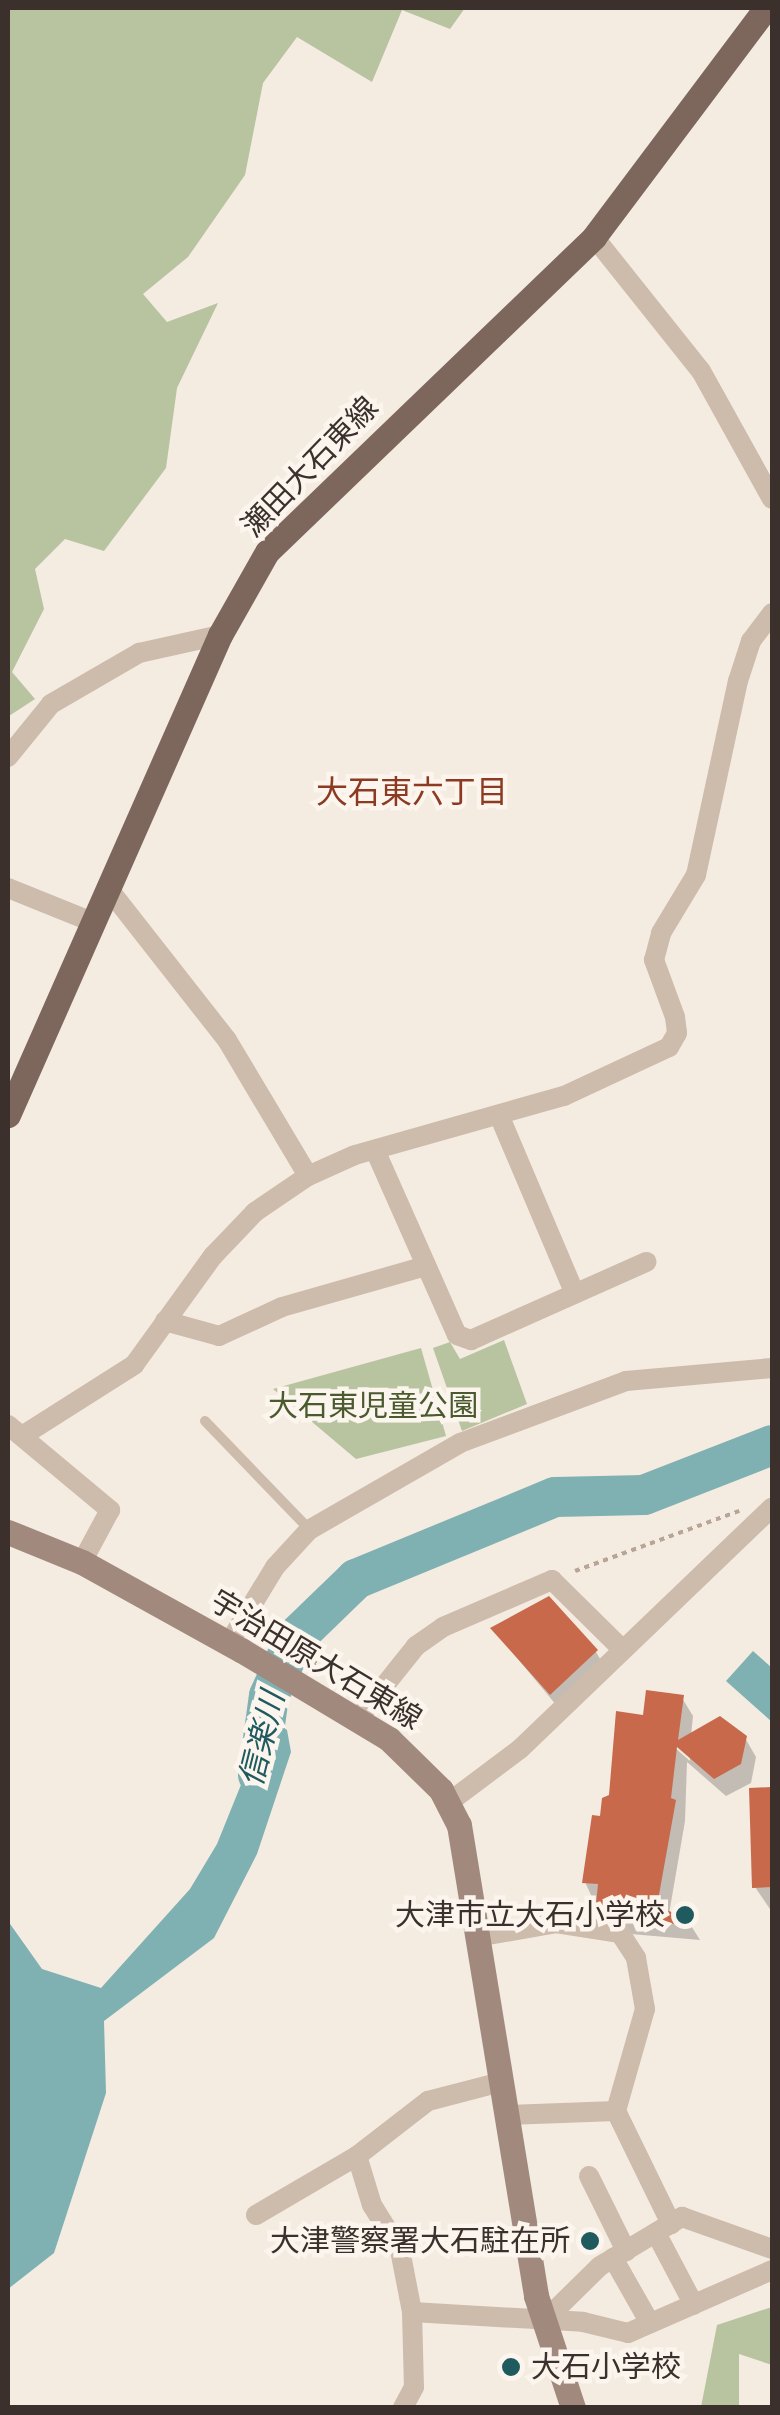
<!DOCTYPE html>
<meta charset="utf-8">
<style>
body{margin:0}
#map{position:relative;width:780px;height:2415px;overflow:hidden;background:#f4ebe1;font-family:"Roboto Condensed","Noto Sans JP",sans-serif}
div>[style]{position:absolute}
.green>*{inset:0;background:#b8c4a0}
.water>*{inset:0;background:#7fb0b2}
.shadow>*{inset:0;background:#0003}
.river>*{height:40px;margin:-20px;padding:0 20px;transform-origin:20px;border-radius:20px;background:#7fb0b2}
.building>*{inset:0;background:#c8694b}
.path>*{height:4px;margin-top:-2px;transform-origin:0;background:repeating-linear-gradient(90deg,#b9a596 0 5px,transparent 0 10px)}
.service>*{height:10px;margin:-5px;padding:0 5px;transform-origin:5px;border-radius:5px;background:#cdbbac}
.minor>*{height:20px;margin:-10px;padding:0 10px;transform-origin:10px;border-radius:10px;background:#cdbbac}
.secondary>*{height:25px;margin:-12.5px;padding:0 12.5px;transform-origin:12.5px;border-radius:12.5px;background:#a18a7d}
.primary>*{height:25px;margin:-12.5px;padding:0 12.5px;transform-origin:12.5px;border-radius:12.5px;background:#7d675c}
.dots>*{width:28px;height:28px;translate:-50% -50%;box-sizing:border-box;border:5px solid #fbf5ee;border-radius:50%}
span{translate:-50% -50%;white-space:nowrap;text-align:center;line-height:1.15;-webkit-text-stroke:9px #fbf5ee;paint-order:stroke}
.street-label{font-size:30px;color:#3b302b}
.park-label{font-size:30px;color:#4a5a2e}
.poi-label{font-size:30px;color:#3b302b}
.right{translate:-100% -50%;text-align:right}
.left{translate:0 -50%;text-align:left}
.neighbourhood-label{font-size:32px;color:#8c3b22}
.water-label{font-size:32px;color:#1f5a5e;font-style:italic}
.frame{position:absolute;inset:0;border:10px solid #3b302b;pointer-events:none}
</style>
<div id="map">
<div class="green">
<div style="clip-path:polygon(8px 8px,465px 8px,450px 29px,402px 10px,372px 82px,297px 37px,263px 83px,245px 175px,188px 257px,143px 294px,167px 322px,218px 303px,177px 388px,166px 468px,104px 551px,65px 539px,35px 569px,44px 609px,12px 672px,35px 699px,9px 716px)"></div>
<div style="clip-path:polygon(504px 1340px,527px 1404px,462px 1431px,433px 1348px,450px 1342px,460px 1359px)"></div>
<div style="clip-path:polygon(421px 1348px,446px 1436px,356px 1459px,273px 1389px)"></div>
<div style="clip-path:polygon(772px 2307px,772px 2365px,739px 2354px,739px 2407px,701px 2407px,717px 2325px)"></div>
</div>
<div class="water">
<div style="clip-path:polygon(753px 1651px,772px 1668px,772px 1722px,726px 1681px)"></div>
<div style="clip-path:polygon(268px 1718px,287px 1730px,291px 1752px,257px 1854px,214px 1938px,104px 2021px,106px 2093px,54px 2253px,8px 2289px,8px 1921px,42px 1969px,101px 1988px,190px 1889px,217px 1844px)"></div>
</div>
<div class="shadow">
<div style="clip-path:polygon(493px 1629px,596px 1652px,607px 1671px,562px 1712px)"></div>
<div style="clip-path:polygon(evenodd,682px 1698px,693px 1716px,691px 1736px,745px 1738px,756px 1757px,751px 1783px,726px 1796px,687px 1762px,685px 1821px,669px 1914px,690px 1924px,700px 1940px,608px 1932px,585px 1882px,603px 1819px,645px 1718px,682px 1698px,666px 1740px,690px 1754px,690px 1761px,666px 1740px)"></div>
<div style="clip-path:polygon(751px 1790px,772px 1790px,772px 1912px,755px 1887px)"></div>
</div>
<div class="river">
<div style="left:258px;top:1775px;width:80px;rotate:-82.1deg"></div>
<div style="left:269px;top:1696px;width:64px;rotate:-65.9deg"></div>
<div style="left:295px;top:1638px;width:85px;rotate:-44deg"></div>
<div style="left:356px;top:1579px;width:215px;rotate:-22.4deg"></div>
<div style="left:555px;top:1497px;width:89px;rotate:-1.3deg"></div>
<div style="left:644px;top:1495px;width:137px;rotate:-21.3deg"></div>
</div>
<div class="building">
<div style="clip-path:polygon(549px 1596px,598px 1650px,550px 1695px,490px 1628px)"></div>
<div style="clip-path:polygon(646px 1690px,684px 1695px,678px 1740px,720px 1716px,747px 1736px,741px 1764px,714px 1779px,677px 1747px,671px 1798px,676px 1800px,657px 1906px,693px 1921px,691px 1926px,595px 1914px,598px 1884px,582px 1883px,592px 1815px,600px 1816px,602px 1798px,609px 1795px,616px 1711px,643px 1715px)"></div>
<div style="clip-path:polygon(772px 1787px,772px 1887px,752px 1888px,749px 1788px)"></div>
</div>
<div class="path">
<div style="left:575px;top:1571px;width:175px;rotate:-20.1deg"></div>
<div style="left:260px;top:1631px;width:111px;rotate:29.8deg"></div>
</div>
<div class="service">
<div style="left:205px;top:1421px;width:150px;rotate:46.1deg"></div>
</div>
<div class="minor">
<div style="left:594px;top:237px;width:171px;rotate:51.4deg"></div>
<div style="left:701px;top:371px;width:146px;rotate:61deg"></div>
<div style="left:8px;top:757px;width:68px;rotate:-50.9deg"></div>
<div style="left:51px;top:704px;width:102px;rotate:-30.1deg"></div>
<div style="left:139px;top:653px;width:83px;rotate:-12.5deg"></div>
<div style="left:107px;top:887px;width:194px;rotate:51.9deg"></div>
<div style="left:227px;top:1040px;width:158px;rotate:59.2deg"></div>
<div style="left:8px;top:888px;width:91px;rotate:22deg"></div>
<div style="left:499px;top:1115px;width:194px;rotate:67deg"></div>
<div style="left:375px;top:1150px;width:202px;rotate:66.1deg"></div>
<div style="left:457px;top:1335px;width:15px;rotate:20deg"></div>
<div style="left:471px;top:1340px;width:192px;rotate:-24deg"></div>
<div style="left:165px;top:1321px;width:56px;rotate:15.5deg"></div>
<div style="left:219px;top:1336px;width:69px;rotate:-24.7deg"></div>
<div style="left:282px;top:1307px;width:150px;rotate:-15.9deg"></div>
<div style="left:8px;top:1425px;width:133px;rotate:39.8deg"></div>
<div style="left:110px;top:1510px;width:59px;rotate:118.3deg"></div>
<div style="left:22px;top:1436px;width:133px;rotate:-32.4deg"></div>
<div style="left:134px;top:1365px;width:135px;rotate:-54.1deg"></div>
<div style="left:213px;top:1256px;width:61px;rotate:-46.3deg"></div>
<div style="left:255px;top:1212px;width:64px;rotate:-34.2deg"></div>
<div style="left:308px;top:1176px;width:51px;rotate:-24.1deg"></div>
<div style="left:355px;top:1155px;width:217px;rotate:-15.8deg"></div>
<div style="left:564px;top:1096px;width:116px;rotate:-25deg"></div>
<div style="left:669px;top:1047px;width:16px;rotate:-60deg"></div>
<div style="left:677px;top:1033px;width:16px;rotate:-97deg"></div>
<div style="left:675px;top:1017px;width:61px;rotate:-110.2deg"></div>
<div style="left:654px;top:960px;width:28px;rotate:-75deg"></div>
<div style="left:661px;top:933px;width:68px;rotate:-58.9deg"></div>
<div style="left:696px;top:875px;width:198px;rotate:-77.8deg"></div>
<div style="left:738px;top:681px;width:42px;rotate:-72deg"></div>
<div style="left:751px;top:641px;width:35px;rotate:-53deg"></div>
<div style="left:229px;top:1643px;width:89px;rotate:-58.8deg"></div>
<div style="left:275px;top:1567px;width:50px;rotate:-47.4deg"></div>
<div style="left:309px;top:1530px;width:174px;rotate:-29.9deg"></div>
<div style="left:460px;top:1443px;width:177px;rotate:-20.5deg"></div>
<div style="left:626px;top:1381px;width:147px;rotate:-5.1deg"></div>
<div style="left:357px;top:1720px;width:95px;rotate:-51.4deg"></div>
<div style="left:416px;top:1646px;width:33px;rotate:-35deg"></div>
<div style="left:443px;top:1627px;width:119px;rotate:-23.3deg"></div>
<div style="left:552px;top:1580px;width:97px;rotate:44.6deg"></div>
<div style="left:448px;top:1803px;width:90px;rotate:-36.9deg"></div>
<div style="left:520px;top:1749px;width:349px;rotate:-43.8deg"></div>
<div style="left:477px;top:1937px;width:80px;rotate:-10deg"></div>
<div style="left:556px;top:1923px;width:65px;rotate:8.9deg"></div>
<div style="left:620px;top:1933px;width:30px;rotate:57deg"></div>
<div style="left:636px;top:1958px;width:52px;rotate:80deg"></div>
<div style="left:645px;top:2009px;width:106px;rotate:105.9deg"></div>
<div style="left:506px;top:2115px;width:110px;rotate:-2.1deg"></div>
<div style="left:616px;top:2111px;width:126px;rotate:64deg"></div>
<div style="left:357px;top:2156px;width:51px;rotate:73deg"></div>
<div style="left:372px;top:2205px;width:53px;rotate:58.1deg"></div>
<div style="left:400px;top:2250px;width:63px;rotate:79deg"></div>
<div style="left:412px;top:2312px;width:75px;rotate:88.5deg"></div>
<div style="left:414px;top:2387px;width:24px;rotate:118deg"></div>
<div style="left:589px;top:2176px;width:84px;rotate:63.7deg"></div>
<div style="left:256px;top:2215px;width:117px;rotate:-30.3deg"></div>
<div style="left:357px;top:2156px;width:90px;rotate:-37.8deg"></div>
<div style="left:428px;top:2101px;width:75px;rotate:-14.6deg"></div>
<div style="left:656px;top:2233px;width:81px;rotate:62.2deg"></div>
<div style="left:613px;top:2258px;width:75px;rotate:60.4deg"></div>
<div style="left:412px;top:2312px;width:171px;rotate:3.3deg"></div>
<div style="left:583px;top:2322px;width:46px;rotate:13.7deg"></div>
<div style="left:628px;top:2333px;width:157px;rotate:-23.6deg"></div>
<div style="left:544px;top:2321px;width:78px;rotate:-44.5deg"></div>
<div style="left:600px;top:2266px;width:96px;rotate:-30.9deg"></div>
<div style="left:682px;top:2217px;width:96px;rotate:19.6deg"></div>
</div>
<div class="secondary">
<div style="left:8px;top:1532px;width:80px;rotate:22.1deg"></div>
<div style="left:82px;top:1562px;width:182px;rotate:29deg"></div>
<div style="left:241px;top:1650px;width:173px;rotate:31deg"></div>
<div style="left:389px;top:1739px;width:73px;rotate:44.4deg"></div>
<div style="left:441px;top:1790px;width:39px;rotate:63deg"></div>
<div style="left:459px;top:1825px;width:477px;rotate:80.7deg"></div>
<div style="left:536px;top:2296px;width:118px;rotate:71.7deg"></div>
</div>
<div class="primary">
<div style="left:8px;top:1115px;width:525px;rotate:-66.17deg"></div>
<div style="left:220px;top:635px;width:95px;rotate:-60.5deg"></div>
<div style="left:267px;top:552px;width:454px;rotate:-43.9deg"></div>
<div style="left:594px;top:237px;width:286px;rotate:-53.1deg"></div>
</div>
<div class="dots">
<div style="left:685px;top:1915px;background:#1f5a5e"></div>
<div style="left:590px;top:2241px;background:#1f5a5e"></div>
<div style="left:511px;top:2367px;background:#1f5a5e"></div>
</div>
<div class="street-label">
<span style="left:310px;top:467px;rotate:-46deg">瀬田大石東線</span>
<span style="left:316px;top:1660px;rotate:31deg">宇治田原大石東線</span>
</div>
<div class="park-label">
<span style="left:373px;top:1406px">大石東児童公園</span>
</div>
<div class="poi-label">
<span class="right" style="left:665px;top:1915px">大津市立大石小学校</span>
<span class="right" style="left:570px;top:2241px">大津警察署大石駐在所</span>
<span class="left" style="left:531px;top:2367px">大石小学校</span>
</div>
<div class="neighbourhood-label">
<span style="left:412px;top:792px">大石東六丁目</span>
</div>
<div class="water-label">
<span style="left:262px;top:1739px;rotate:-76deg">信楽川</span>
</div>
<div class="frame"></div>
</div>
